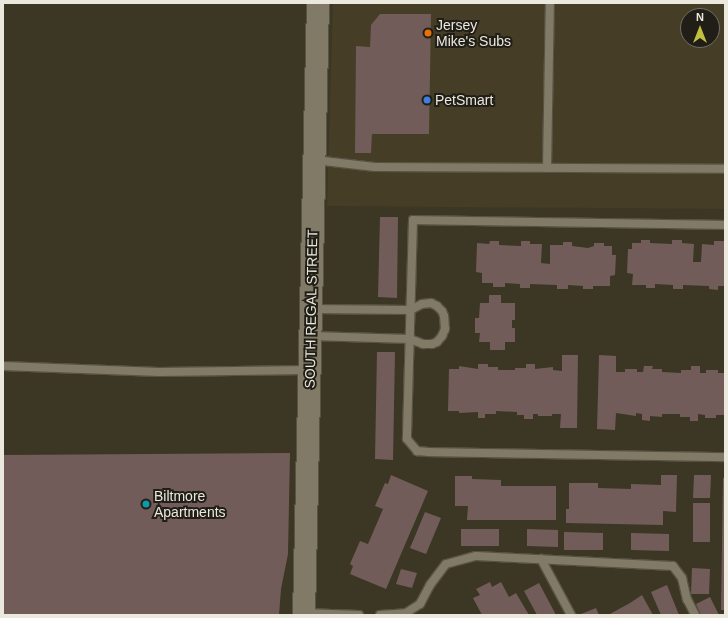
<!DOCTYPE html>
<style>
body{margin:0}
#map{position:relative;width:728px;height:618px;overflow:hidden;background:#3c3625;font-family:Helvetica,sans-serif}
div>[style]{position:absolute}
.built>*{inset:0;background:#453d25}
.building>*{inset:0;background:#725c59}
.roads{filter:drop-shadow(1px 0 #575343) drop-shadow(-1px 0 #575343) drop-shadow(0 1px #575343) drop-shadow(0 -1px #575343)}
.lane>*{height:8px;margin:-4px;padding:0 4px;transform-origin:4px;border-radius:4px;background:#807a67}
.secondary>*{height:22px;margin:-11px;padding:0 11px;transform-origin:11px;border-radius:11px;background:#807a67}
.dots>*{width:11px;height:11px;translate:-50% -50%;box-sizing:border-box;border:2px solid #201e16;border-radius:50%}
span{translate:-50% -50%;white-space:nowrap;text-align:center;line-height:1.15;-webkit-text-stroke:4px #201e16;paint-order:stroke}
.poi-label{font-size:14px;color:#ebe8dd}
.left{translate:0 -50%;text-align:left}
.street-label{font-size:14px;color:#ebe8dd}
.frame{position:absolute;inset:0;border:4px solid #ebe8dd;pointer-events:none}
.north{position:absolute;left:680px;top:8px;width:40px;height:40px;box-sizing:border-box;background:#201e16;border:1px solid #716f66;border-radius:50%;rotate:0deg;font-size:11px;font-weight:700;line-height:16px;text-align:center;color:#ebe8dd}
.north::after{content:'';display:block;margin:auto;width:14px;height:18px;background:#c1be40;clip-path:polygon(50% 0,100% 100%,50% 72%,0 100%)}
</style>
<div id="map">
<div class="built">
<div style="clip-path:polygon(evenodd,333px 3px,725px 3px,725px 209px,327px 206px,333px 3px,688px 16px,712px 16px,712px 40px,688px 40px,688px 16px)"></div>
</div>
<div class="building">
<div style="clip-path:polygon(380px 14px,431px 14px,429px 134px,372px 134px,371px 153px,355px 153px,356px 46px,370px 47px,371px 25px)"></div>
<div style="clip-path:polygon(380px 217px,398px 217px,397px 298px,378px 297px)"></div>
<div style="clip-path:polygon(641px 240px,650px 240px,650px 243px,672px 244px,672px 240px,682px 240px,682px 243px,694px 244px,693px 262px,701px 262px,702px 244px,714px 245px,714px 241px,724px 241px,725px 286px,718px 286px,718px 290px,709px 289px,709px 286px,683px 285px,683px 289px,673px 289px,673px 285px,655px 284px,655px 288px,646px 288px,646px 285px,632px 285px,633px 274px,627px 273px,628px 249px,632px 249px,632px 243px,641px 243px)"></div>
<div style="clip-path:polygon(490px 241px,499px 241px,499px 245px,521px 246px,521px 241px,530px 241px,530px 244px,542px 244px,541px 263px,550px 264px,550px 245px,563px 245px,563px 242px,572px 242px,572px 246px,588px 248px,594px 246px,594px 243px,604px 243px,604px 246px,612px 246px,612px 255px,616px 255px,615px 275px,610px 276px,610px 286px,593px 286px,593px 289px,583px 289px,583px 286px,568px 285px,568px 289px,557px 289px,557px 285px,530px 284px,530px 288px,520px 288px,520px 284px,505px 283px,505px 287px,493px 287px,493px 283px,482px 283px,482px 273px,476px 272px,477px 243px,489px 244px)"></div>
<div style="clip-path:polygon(489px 295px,501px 295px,501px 303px,515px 303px,515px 320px,512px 320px,512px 328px,515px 328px,515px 342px,505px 342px,505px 350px,490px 350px,490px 342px,479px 342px,480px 333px,475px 333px,475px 318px,479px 318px,480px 303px,489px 303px)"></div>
<div style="clip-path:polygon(377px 352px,395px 352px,393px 460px,375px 459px)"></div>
<div style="clip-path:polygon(562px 355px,578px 355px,577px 428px,560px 428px,561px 414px,552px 414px,552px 416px,538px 416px,538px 414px,533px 414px,533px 419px,524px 419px,524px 415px,517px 415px,517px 412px,496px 411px,496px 414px,485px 414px,485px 418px,478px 418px,478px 412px,459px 413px,459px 411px,448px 411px,449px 369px,459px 369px,459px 366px,478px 369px,478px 364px,488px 364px,488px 367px,498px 367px,498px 370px,515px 370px,515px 368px,526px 368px,526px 364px,535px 364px,535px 369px,553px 367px,553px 370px,562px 371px)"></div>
<div style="clip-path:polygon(599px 355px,616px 356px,616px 372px,625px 372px,625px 369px,637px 369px,637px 372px,643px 372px,644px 366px,653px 366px,652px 369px,662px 369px,662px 372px,681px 373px,681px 370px,691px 370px,691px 366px,700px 366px,700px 373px,706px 373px,706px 370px,718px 370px,718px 373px,725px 373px,725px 415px,716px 415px,716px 418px,705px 418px,705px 415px,698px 414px,698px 421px,690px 421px,690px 417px,680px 417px,680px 414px,662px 414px,662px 417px,650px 416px,650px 421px,642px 420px,642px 414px,636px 413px,636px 416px,616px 413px,615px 430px,597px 429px)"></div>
<div style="clip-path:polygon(290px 453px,288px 554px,281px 589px,279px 615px,3px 615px,3px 455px)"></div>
<div style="clip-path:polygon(391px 475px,428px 491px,386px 589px,350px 574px,353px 566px,350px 564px,360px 541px,368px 544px,383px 509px,375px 506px,385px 483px,388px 484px)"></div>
<div style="clip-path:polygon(661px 475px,677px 475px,676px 512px,663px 511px,663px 525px,566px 523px,566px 509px,569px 509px,569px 483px,598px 483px,598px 488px,631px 489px,631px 484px,661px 485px)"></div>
<div style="clip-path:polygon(694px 475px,711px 475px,710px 498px,693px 498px)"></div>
<div style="clip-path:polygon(455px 476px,472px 476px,472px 479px,501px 480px,501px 486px,556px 486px,556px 520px,467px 520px,468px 506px,455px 506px)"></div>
<div style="clip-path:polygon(723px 478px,725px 478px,725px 610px,721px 610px)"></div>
<div style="clip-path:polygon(693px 503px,710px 503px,710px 542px,693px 542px)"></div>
<div style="clip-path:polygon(425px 512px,441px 518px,426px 554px,410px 548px)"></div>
<div style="clip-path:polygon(461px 529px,499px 529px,499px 546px,461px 546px)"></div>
<div style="clip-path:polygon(527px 529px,558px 530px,558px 547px,527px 546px)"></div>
<div style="clip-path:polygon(564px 532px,603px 533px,603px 550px,564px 550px)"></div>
<div style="clip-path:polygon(631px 533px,669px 534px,669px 551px,631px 550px)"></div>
<div style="clip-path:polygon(692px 568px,710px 569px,709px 594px,691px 594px)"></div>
<div style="clip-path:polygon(401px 569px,417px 573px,412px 588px,396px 584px)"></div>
<div style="clip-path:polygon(490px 582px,492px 587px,501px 582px,509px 597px,516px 593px,529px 615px,482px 615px,473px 598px,480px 595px,476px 589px)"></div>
<div style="clip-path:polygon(539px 583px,556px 615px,537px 615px,524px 591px)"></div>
<div style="clip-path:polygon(667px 585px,679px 615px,661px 615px,651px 592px)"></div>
<div style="clip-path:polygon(642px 595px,653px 615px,608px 615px,630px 603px)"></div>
<div style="clip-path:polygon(710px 597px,719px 615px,701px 615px,696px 604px)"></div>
<div style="clip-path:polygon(596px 608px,599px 615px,581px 615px,581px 614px)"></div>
</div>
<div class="roads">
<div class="lane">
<div style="left:315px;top:160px;width:60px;rotate:6.7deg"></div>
<div style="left:375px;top:167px;width:350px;rotate:0.3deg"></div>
<div style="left:547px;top:168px;width:165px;rotate:-89deg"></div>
<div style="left:725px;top:225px;width:312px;rotate:-179.1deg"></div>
<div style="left:413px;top:220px;width:219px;rotate:91.6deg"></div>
<div style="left:407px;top:439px;width:16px;rotate:50deg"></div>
<div style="left:417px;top:451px;width:12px;rotate:5deg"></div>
<div style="left:429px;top:452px;width:296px;rotate:1deg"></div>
<div style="left:311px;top:336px;width:99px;rotate:1.7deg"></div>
<div style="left:410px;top:339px;width:14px;rotate:21deg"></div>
<div style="left:423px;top:344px;width:9px"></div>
<div style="left:432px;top:344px;width:5px;rotate:-22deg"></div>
<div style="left:437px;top:342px;width:8px;rotate:-50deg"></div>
<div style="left:442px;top:336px;width:8px;rotate:-67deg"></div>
<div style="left:445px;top:329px;width:13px;rotate:-94deg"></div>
<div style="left:444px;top:316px;width:5px;rotate:-112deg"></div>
<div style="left:442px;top:311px;width:7px;rotate:-135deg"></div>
<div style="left:437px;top:306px;width:7px;rotate:-153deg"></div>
<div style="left:431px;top:303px;width:9px;rotate:174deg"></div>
<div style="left:422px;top:304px;width:13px;rotate:153deg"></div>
<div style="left:410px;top:310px;width:98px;rotate:-179.4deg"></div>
<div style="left:3px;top:366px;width:156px;rotate:2.2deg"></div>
<div style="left:159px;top:372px;width:150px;rotate:-0.8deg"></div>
<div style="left:541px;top:559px;width:64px;rotate:61.8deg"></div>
<div style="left:305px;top:613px;width:54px;rotate:2.1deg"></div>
<div style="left:380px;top:615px;width:26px;rotate:-4deg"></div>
<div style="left:406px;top:613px;width:17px;rotate:-33deg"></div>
<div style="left:420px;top:604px;width:21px;rotate:-62deg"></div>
<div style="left:430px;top:585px;width:26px;rotate:-53deg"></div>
<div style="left:446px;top:564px;width:31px;rotate:-15deg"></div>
<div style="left:476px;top:556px;width:197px;rotate:2.9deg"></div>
<div style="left:673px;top:566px;width:15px;rotate:53deg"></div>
<div style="left:682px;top:578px;width:22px;rotate:77deg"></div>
<div style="left:687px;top:599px;width:18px;rotate:63deg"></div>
</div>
<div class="secondary">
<div style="left:304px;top:615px;width:612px;rotate:-88.69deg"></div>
</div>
</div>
<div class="dots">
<div style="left:428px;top:33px;background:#e8710a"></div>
<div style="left:427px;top:100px;background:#3f7fe0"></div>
<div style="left:146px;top:504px;background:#0f9aa8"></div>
</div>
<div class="poi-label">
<span class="left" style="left:436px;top:33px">Jersey<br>Mike's Subs</span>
<span class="left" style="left:435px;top:100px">PetSmart</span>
<span class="left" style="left:154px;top:504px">Biltmore<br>Apartments</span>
</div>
<div class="street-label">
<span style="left:311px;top:309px;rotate:-89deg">SOUTH REGAL STREET</span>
</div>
<div class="frame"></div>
<div class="north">N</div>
</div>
